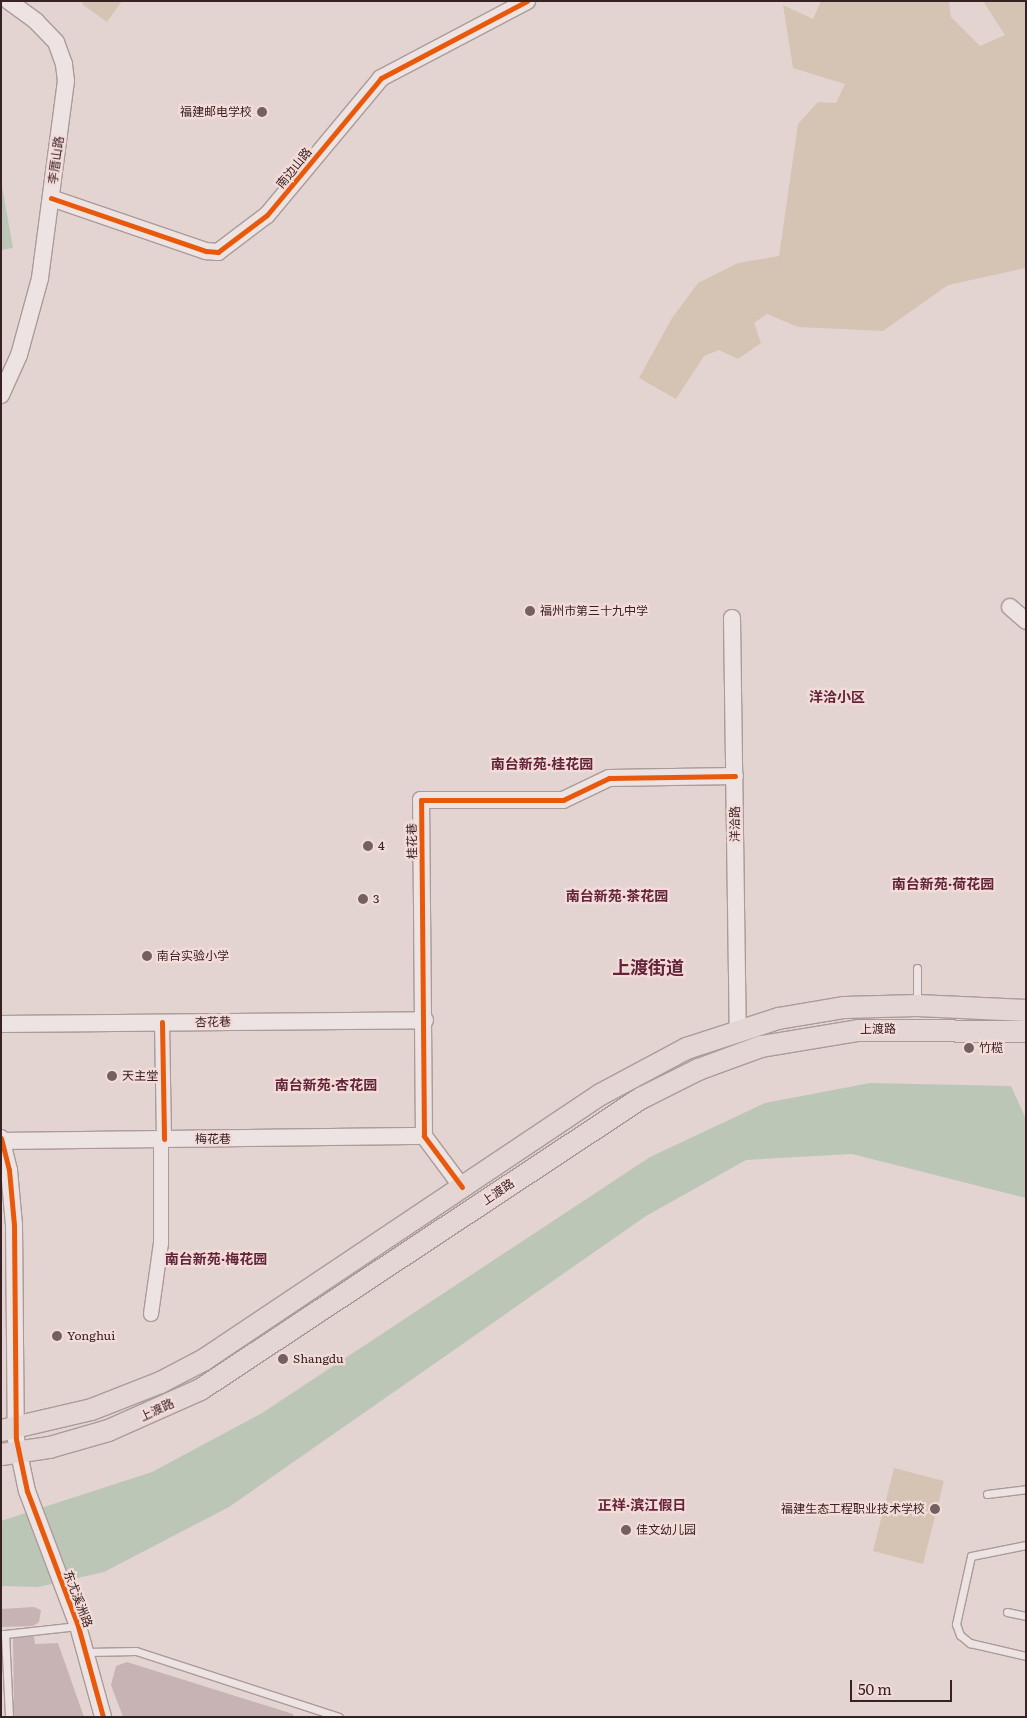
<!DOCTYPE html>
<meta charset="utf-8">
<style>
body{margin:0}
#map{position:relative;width:1027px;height:1718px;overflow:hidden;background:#e4d4d1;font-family:Literata,"Noto Sans SC",serif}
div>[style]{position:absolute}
.green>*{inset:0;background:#d5c3b4}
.water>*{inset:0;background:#bbc6b7}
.building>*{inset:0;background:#c8b3b4}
.roads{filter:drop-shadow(1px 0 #aa9b99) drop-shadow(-1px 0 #aa9b99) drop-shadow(0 1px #aa9b99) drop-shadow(0 -1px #aa9b99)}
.service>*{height:7px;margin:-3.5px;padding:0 3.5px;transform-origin:3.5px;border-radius:3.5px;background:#ece3e2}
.minor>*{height:14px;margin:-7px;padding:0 7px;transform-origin:7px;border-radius:7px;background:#ece3e2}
.tertiary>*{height:16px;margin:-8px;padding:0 8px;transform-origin:8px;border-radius:8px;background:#ece3e2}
.primary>*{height:21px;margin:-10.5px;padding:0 10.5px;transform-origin:10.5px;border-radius:10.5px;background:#e4d6d4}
.cycleway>*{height:5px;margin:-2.5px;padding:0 2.5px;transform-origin:2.5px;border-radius:2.5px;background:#e8590c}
.dots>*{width:14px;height:14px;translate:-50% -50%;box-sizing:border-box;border:2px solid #f3dcd8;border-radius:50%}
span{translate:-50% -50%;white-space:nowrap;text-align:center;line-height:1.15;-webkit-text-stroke:4.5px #f3dcd8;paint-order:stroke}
.poi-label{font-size:12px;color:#382123}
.right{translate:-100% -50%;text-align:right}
.left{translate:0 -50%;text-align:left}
.street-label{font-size:12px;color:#382123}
.neighbourhood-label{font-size:14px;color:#62243a;font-weight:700}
.district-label{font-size:18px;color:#62243a;font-weight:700}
.frame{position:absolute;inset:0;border:2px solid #382123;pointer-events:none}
.scale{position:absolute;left:850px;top:1680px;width:102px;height:22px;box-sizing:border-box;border:2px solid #382123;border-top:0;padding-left:6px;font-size:15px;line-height:18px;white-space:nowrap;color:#382123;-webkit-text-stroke:4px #f3dcd8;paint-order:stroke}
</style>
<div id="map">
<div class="green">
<div style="clip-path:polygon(84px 1px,122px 1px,107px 22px,82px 4px)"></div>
<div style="clip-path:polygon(821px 1px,949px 1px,951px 17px,980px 46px,1005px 35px,983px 1px,1026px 1px,1026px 268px,948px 285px,883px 331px,798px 327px,767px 314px,754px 323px,761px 343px,738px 359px,719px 350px,704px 356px,676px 399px,639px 378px,672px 318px,698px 283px,738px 263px,779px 256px,798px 124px,818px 102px,836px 103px,845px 84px,793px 68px,783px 5px,813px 19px)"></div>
<div style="clip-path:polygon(894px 1468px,944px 1481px,923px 1564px,873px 1551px)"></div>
</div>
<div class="water">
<div style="clip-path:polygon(1px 181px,13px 248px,1px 250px)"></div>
<div style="clip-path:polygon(870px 1083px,1011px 1086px,1026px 1119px,1026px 1198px,852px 1154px,746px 1160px,646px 1216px,229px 1507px,104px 1572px,38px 1587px,1px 1586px,1px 1521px,152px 1472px,262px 1413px,650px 1157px,765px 1103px)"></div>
</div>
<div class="building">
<div style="clip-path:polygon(34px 1607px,41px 1610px,39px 1622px,33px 1626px,1px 1627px,1px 1609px)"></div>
<div style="clip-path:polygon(34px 1636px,35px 1644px,58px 1643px,84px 1717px,14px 1717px,13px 1638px)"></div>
<div style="clip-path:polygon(127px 1662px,293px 1714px,293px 1717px,123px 1717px,111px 1685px,116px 1666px)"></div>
</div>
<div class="roads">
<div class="service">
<div style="left:917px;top:968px;width:34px;rotate:90deg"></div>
<div style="left:987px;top:1494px;width:39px;rotate:-7deg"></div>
<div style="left:1026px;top:1545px;width:56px;rotate:168.7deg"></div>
<div style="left:971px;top:1556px;width:70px;rotate:102.4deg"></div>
<div style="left:956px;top:1624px;width:12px;rotate:70deg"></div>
<div style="left:960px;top:1635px;width:13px;rotate:39deg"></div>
<div style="left:970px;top:1643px;width:57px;rotate:13.1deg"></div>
<div style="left:1007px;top:1612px;width:19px;rotate:12deg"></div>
<div style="left:1px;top:1634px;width:4px"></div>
<div style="left:5px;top:1634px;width:83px;rotate:87.2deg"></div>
<div style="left:5px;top:1634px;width:73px;rotate:-6.3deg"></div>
<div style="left:87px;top:1652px;width:49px;rotate:-1.2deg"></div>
<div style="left:136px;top:1651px;width:213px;rotate:18deg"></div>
</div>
<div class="minor">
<div style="left:162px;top:1022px;width:117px;rotate:89deg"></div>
<div style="left:151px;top:1314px;width:72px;rotate:-82deg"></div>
<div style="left:161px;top:1243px;width:104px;rotate:-90deg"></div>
</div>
<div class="tertiary">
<div style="left:51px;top:198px;width:164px;rotate:18.9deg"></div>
<div style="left:206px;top:251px;width:12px;rotate:5deg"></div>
<div style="left:218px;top:252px;width:61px;rotate:-37.1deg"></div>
<div style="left:267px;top:215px;width:178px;rotate:-50.2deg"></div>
<div style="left:381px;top:78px;width:165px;rotate:-27.8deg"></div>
<div style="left:1px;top:395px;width:44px;rotate:-65.8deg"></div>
<div style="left:19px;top:355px;width:80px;rotate:-74.7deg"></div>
<div style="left:40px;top:278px;width:199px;rotate:-82.5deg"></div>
<div style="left:66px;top:81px;width:17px;rotate:-97deg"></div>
<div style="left:64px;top:64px;width:23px;rotate:-110deg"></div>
<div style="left:56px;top:42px;width:29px;rotate:-134deg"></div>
<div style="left:36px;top:21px;width:34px;rotate:-144deg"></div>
<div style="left:1010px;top:607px;width:21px;rotate:41deg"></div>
<div style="left:732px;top:618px;width:411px;rotate:89.2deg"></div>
<div style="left:1px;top:1024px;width:424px;rotate:-0.5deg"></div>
<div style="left:1px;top:1138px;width:33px;rotate:76deg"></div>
<div style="left:9px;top:1170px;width:55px;rotate:84.8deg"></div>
<div style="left:14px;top:1225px;width:214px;rotate:89.5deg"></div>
<div style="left:16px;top:1439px;width:53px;rotate:78.1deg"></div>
<div style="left:27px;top:1491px;width:144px;rotate:69.3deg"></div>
<div style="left:78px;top:1626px;width:94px;rotate:74.6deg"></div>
<div style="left:2px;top:1141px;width:422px;rotate:-0.7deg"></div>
<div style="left:462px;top:1187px;width:64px;rotate:-126.7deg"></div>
<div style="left:424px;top:1136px;width:336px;rotate:-90.5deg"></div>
<div style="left:421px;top:800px;width:142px"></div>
<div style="left:563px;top:800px;width:51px;rotate:-25.6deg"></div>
<div style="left:609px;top:778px;width:126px;rotate:-0.9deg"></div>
</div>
<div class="primary">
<div style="left:1px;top:1430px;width:92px;rotate:-13.1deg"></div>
<div style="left:91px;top:1409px;width:74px;rotate:-21.4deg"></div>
<div style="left:160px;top:1382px;width:50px;rotate:-27.6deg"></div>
<div style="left:204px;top:1359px;width:476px;rotate:-33.8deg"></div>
<div style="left:600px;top:1094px;width:98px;rotate:-28.1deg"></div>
<div style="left:686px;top:1048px;width:97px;rotate:-18.1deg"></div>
<div style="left:778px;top:1018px;width:67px;rotate:-9.5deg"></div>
<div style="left:844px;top:1007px;width:73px;rotate:-1.6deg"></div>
<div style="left:917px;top:1005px;width:109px;rotate:2.6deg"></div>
<div style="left:1px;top:1454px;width:49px;rotate:-8.3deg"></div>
<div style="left:49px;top:1447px;width:61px;rotate:-16.1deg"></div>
<div style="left:108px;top:1430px;width:101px;rotate:-24deg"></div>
<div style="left:200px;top:1389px;width:528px;rotate:-33.48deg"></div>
<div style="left:640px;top:1098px;width:65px;rotate:-26.6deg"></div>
<div style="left:698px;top:1069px;width:67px;rotate:-20.1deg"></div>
<div style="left:761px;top:1046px;width:98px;rotate:-9.4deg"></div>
<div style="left:858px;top:1030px;width:168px;rotate:0.3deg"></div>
</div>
</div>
<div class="cycleway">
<div style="left:51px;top:198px;width:164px;rotate:18.9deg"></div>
<div style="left:206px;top:251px;width:12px;rotate:5deg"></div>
<div style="left:218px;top:252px;width:61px;rotate:-37.1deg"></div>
<div style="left:267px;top:215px;width:178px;rotate:-50.2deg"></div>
<div style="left:381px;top:78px;width:165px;rotate:-27.8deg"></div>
<div style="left:162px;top:1022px;width:117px;rotate:89deg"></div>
<div style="left:1px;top:1138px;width:33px;rotate:76deg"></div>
<div style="left:9px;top:1170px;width:55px;rotate:84.8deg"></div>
<div style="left:14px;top:1225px;width:214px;rotate:89.5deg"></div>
<div style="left:16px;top:1439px;width:53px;rotate:78.1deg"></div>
<div style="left:27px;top:1491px;width:144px;rotate:69.3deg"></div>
<div style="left:78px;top:1626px;width:94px;rotate:74.6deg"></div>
<div style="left:462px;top:1187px;width:64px;rotate:-126.7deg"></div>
<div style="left:424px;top:1136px;width:336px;rotate:-90.5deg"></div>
<div style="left:421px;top:800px;width:142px"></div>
<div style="left:563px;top:800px;width:51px;rotate:-25.6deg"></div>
<div style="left:609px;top:778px;width:126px;rotate:-0.9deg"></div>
</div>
<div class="dots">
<div style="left:262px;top:112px;background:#746060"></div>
<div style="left:530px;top:611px;background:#746060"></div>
<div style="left:368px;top:846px;background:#746060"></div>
<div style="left:363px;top:899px;background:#746060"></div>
<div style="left:147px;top:956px;background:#746060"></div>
<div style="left:969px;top:1048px;background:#746060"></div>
<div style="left:112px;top:1076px;background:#746060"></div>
<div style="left:57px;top:1336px;background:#746060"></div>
<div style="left:283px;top:1359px;background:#746060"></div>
<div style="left:935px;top:1509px;background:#746060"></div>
<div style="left:626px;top:1530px;background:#746060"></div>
</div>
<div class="poi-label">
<span class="right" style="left:252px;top:112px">福建邮电学校</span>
<span class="left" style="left:540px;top:611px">福州市第三十九中学</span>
<span class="left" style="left:378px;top:846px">4</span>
<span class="left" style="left:373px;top:899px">3</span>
<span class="left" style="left:157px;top:956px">南台实验小学</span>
<span class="left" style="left:979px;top:1048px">竹榄</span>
<span class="left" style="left:122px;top:1076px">天主堂</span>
<span class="left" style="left:67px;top:1336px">Yonghui</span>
<span class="left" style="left:293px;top:1359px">Shangdu</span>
<span class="right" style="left:925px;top:1509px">福建生态工程职业技术学校</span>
<span class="left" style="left:636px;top:1530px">佳文幼儿园</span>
</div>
<div class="street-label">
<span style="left:56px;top:160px;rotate:-82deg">李厝山路</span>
<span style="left:294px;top:168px;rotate:-51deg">南边山路</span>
<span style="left:735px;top:824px;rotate:-90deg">洋洽路</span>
<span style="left:412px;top:841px;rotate:-91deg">桂花巷</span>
<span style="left:213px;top:1022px;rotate:-1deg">杏花巷</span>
<span style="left:878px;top:1029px;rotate:-1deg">上渡路</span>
<span style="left:213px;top:1139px">梅花巷</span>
<span style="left:498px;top:1192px;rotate:-34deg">上渡路</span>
<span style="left:157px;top:1410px;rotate:-25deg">上渡路</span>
<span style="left:78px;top:1599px;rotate:69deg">东尤溪洲路</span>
</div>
<div class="neighbourhood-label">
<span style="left:837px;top:696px">洋洽小区</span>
<span style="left:542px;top:763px">南台新苑·桂花园</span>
<span style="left:943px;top:883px">南台新苑·荷花园</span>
<span style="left:617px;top:895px">南台新苑·茶花园</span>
<span style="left:326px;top:1084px">南台新苑·杏花园</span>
<span style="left:216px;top:1258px">南台新苑·梅花园</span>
<span style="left:642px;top:1504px">正祥·滨江假日</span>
</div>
<div class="district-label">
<span style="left:648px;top:967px">上渡街道</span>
</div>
<div class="frame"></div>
<div class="scale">50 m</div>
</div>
